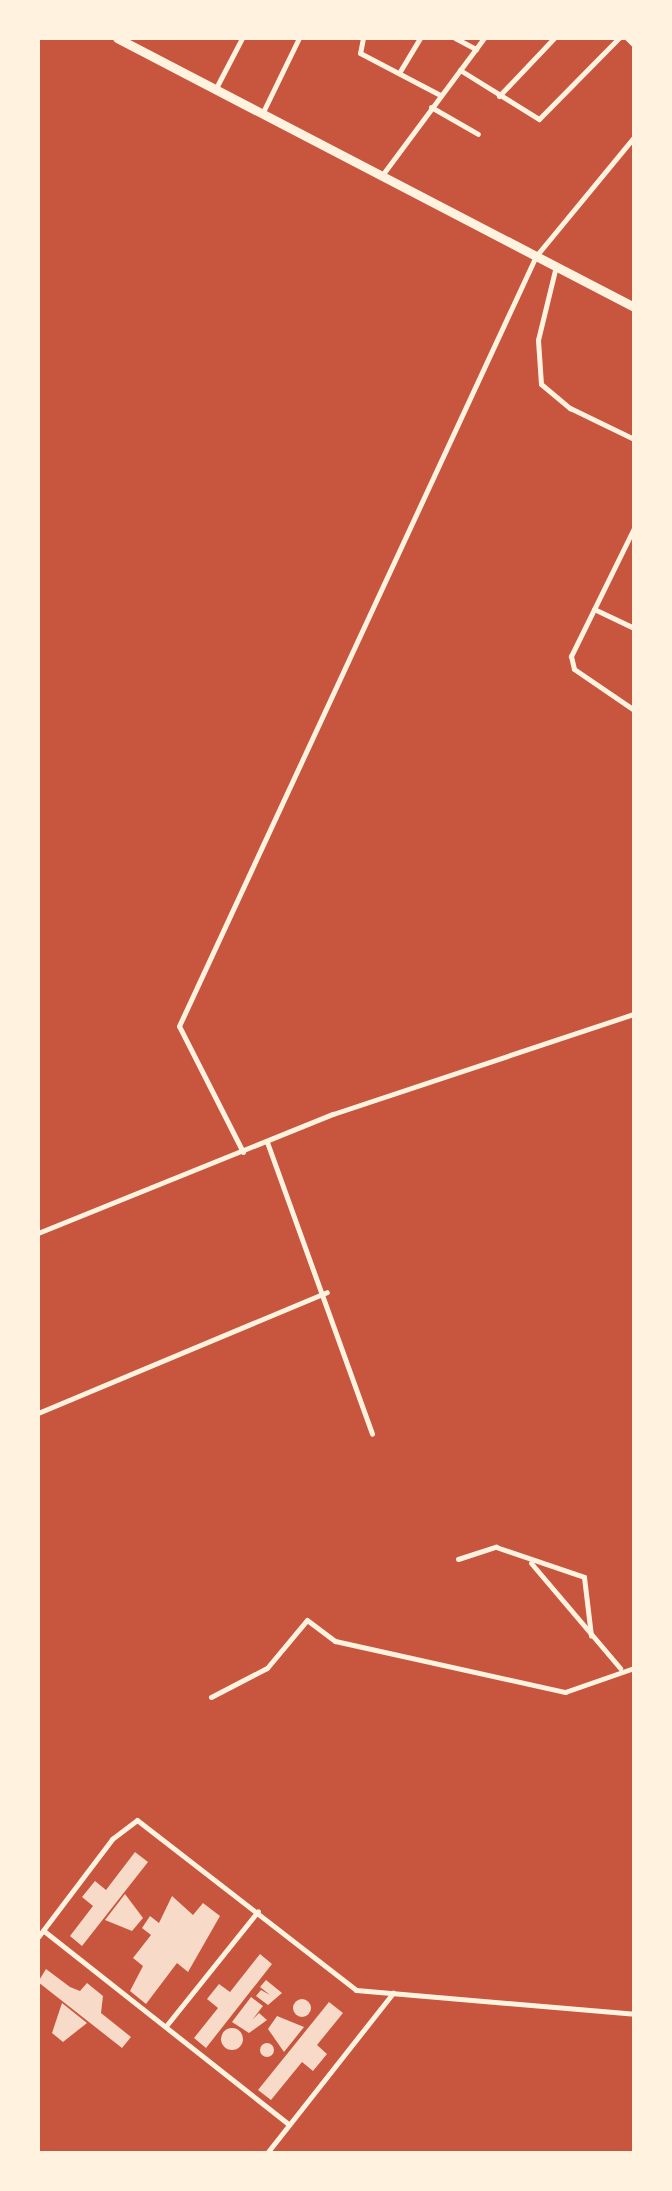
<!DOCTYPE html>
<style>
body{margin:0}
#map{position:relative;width:672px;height:2191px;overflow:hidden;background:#c8553d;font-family:"Zilla Slab",serif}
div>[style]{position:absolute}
.building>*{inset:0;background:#f7dbc8}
.round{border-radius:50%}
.minor>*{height:5px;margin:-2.5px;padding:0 2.5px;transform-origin:2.5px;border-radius:2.5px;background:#fff3e0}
.trunk>*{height:9px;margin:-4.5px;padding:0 4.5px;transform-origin:4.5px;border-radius:4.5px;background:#fff3e0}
span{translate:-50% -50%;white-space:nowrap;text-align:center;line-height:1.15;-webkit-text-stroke:8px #fff3e0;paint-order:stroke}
.frame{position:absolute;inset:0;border:40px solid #fff3e0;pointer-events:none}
</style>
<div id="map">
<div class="building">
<div style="clip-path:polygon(135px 1852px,148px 1862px,82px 1946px,70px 1936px,93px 1906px,82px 1897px,95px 1881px,106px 1890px)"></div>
<div style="clip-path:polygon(125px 1894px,143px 1918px,132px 1931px,105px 1920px)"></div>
<div style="clip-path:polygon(172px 1896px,193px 1915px,203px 1903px,220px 1916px,188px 1972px,177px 1963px,146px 2004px,130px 1991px,143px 1966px,133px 1958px,151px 1935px,142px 1928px,150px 1916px,159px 1923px)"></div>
<div style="clip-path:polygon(260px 1954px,272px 1964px,206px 2048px,194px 2038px,218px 2008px,207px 1999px,219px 1984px,230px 1992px)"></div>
<div style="clip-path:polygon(46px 1969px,70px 1987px,80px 1991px,87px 1983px,103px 1996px,101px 2013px,131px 2037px,122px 2048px,38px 1982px)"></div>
<div style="clip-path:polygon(266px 1980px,282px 1993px,268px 2005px,256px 1996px,261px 1990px,270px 1995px,260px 1987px)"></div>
<div style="clip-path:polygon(251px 1997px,263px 2006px,252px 2020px,259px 2013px,267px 2020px,249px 2033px,232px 2022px)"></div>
<div class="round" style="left:293px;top:1999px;width:18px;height:18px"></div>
<div style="clip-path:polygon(329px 2002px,343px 2013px,317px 2045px,327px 2054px,313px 2071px,302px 2062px,271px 2100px,258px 2090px)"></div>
<div style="clip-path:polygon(62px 2003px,87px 2023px,63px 2042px,52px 2033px)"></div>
<div style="clip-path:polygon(277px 2016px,304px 2027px,284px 2052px,268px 2029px)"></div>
<div class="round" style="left:221px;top:2028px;width:22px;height:22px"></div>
<div class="round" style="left:260px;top:2043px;width:14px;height:14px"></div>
</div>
<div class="minor">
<div style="left:363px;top:38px;width:15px;rotate:101deg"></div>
<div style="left:360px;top:53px;width:90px;rotate:27.7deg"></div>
<div style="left:455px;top:38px;width:24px;rotate:28deg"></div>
<div style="left:627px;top:38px;width:10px;rotate:45deg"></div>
<div style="left:460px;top:70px;width:93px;rotate:31.8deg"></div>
<div style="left:539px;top:119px;width:114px;rotate:-45.4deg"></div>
<div style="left:399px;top:73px;width:41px;rotate:-59deg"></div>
<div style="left:216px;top:88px;width:56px;rotate:-62.5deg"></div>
<div style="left:499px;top:96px;width:80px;rotate:-46.5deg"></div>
<div style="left:431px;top:107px;width:54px;rotate:29.9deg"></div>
<div style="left:263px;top:112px;width:82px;rotate:-64.1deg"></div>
<div style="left:383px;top:174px;width:169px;rotate:-53.4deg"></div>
<div style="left:556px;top:266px;width:76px;rotate:103.7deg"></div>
<div style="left:538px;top:340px;width:44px;rotate:86.1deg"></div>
<div style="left:541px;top:384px;width:38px;rotate:40deg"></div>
<div style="left:570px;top:408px;width:71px;rotate:25.8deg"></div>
<div style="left:634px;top:528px;width:143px;rotate:116.2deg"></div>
<div style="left:571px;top:656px;width:13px;rotate:77deg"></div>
<div style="left:574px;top:669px;width:73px;rotate:34.3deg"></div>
<div style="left:594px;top:609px;width:44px;rotate:25.4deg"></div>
<div style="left:267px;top:1142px;width:310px;rotate:70.2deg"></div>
<div style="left:243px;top:1152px;width:141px;rotate:-116.9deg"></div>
<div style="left:179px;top:1026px;width:849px;rotate:-65.13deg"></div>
<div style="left:536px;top:256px;width:154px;rotate:-50.5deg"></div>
<div style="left:38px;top:1233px;width:318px;rotate:-22deg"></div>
<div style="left:333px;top:1114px;width:317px;rotate:-18.4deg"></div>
<div style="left:38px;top:1413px;width:313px;rotate:-22.7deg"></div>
<div style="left:458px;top:1559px;width:40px;rotate:-18deg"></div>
<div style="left:496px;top:1547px;width:93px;rotate:18.8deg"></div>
<div style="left:584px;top:1577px;width:59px;rotate:83.2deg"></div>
<div style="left:531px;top:1563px;width:138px;rotate:49.7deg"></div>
<div style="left:211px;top:1697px;width:63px;rotate:-27.4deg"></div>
<div style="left:267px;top:1668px;width:62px;rotate:-50.2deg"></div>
<div style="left:307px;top:1620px;width:35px;rotate:37deg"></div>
<div style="left:335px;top:1641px;width:236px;rotate:12.5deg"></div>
<div style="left:565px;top:1692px;width:73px;rotate:-19.2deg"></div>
<div style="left:44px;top:1931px;width:311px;rotate:38.3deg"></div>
<div style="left:38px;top:1937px;width:123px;rotate:-52.9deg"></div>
<div style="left:112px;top:1839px;width:31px;rotate:-37deg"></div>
<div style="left:137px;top:1820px;width:277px;rotate:37.8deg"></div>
<div style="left:356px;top:1990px;width:279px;rotate:4.9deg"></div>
<div style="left:166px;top:2026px;width:147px;rotate:-51.3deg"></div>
<div style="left:267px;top:2153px;width:204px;rotate:-51.8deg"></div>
</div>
<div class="trunk">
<div style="left:117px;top:38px;width:583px;rotate:27.49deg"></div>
</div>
<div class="frame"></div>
</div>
